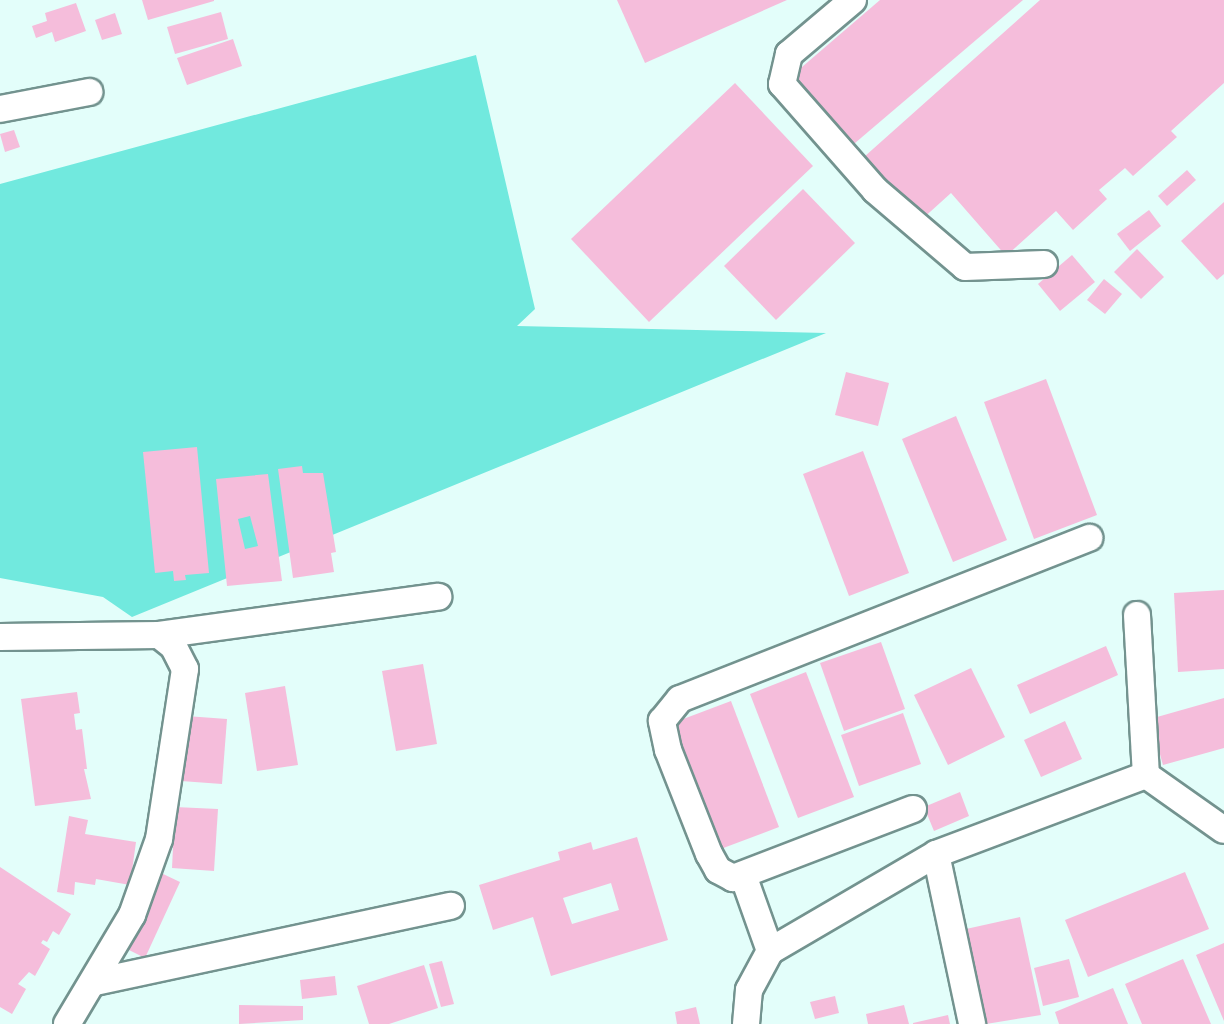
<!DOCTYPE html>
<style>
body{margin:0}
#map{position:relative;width:1224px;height:1024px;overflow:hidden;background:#e3fefa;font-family:"Archivo Narrow",sans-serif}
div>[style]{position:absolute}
.green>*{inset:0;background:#71e9de}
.building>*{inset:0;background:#f5bddb}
.roads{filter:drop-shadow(2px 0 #73938f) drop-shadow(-2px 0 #73938f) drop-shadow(0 2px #73938f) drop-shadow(0 -2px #73938f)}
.minor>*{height:26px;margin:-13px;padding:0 13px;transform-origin:13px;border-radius:13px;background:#fff}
span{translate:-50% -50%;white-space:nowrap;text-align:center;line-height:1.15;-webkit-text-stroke:6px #fff;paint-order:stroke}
</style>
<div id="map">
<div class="green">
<div style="clip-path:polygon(476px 55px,535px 309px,517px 326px,826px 333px,132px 617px,103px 597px,0 578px,0 184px)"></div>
</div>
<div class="building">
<div style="clip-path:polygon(142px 0,214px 0,214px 1px,148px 20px)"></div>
<div style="clip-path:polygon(617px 0,787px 0,645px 63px)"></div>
<div style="clip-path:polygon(880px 0,1023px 0,848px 149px,788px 79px)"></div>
<div style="clip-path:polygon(1040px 0,1224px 0,1224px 83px,1171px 131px,1177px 137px,1133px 176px,1125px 168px,1099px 190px,1107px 199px,1073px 230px,1056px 211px,1006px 256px,951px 193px,920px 221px,864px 157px)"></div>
<div style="clip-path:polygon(76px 3px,86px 31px,55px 42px,52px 32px,36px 38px,32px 26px,47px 21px,45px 13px)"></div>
<div style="clip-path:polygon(221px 12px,228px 39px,175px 54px,167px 27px)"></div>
<div style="clip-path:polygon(115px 13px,122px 34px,102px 40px,95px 20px)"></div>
<div style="clip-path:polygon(233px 39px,242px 66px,187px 85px,177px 58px)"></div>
<div style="clip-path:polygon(735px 83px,813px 166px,649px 322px,571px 239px)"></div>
<div style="clip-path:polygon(14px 130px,20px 147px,5px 152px,0 134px)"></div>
<div style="clip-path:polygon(1187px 170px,1196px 180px,1167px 206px,1158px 196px)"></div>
<div style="clip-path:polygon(803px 189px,855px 243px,776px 320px,724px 266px)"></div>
<div style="clip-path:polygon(1224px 202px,1224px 274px,1217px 280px,1181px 241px)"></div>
<div style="clip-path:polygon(1149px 210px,1161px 226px,1130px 251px,1117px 234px)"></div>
<div style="clip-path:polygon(1137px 249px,1164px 277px,1141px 299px,1114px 272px)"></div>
<div style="clip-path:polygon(1072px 255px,1095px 282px,1060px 311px,1038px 284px)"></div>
<div style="clip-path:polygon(1104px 279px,1122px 294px,1105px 314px,1087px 300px)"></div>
<div style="clip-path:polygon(846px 372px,889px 383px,878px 426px,835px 415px)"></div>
<div style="clip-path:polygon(1046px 379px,1097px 515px,1034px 539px,984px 402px)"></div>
<div style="clip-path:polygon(956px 416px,1007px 540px,953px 562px,902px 439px)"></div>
<div style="clip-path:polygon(197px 447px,209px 573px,185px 575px,186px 580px,174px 581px,173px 571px,155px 573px,143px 452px)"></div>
<div style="clip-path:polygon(863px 451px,909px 573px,849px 596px,803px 474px)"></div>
<div style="clip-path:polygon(302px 466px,303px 473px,323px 473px,336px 552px,331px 553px,334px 572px,293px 578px,278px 469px)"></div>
<div style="clip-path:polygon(evenodd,268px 474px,282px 581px,227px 586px,216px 479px,268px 474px,250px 516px,258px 546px,245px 549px,238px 519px,250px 516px)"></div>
<div style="clip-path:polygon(1224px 590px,1224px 669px,1178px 672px,1174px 593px)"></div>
<div style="clip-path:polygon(881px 642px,905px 709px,844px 731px,820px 663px)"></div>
<div style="clip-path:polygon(1106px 646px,1118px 675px,1030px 714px,1017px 685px)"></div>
<div style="clip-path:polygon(423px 664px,437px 744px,396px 751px,382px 671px)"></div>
<div style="clip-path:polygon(971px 668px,1005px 737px,948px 765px,914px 695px)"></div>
<div style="clip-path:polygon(806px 672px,854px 797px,798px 818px,750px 694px)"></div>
<div style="clip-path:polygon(285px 686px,298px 765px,257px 771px,245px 693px)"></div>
<div style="clip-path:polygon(77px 692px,80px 713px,74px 714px,76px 730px,82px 729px,87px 769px,84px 769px,91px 799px,35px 806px,21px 699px)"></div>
<div style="clip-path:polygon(1224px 698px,1224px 748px,1163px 765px,1150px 719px)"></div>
<div style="clip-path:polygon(731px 701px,779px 827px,718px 850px,670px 724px)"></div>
<div style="clip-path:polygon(903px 713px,921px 764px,859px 786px,841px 735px)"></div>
<div style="clip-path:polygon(186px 716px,227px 719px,222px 784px,181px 781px)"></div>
<div style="clip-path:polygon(1065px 721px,1082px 759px,1041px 777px,1024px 740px)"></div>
<div style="clip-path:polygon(960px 792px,969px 816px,934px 831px,924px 807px)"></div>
<div style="clip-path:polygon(175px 807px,218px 809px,214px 871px,172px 868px)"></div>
<div style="clip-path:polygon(69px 816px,88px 820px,85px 834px,136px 842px,130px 885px,96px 879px,95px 885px,75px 882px,74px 895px,57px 892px)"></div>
<div style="clip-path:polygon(evenodd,637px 837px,668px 940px,551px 976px,533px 917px,493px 930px,479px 885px,560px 860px,558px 852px,591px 842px,593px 850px,637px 837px,611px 883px,619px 910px,572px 924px,563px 898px,611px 883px)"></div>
<div style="clip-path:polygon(0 867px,71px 914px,59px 935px,53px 931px,47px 942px,43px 940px,41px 943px,50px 949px,35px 976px,29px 972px,18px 984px,26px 989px,12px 1014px,0 1007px)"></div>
<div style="clip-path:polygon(1185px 872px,1209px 929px,1088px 977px,1065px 920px)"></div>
<div style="clip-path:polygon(161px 873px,180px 882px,145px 958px,127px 949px)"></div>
<div style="clip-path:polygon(1020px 917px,1041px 1015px,986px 1024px,966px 929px)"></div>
<div style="clip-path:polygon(1224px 943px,1224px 1021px,1196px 955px)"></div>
<div style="clip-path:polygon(1069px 959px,1079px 997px,1043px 1006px,1034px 968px)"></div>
<div style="clip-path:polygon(1183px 959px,1211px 1024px,1142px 1024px,1125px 984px)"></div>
<div style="clip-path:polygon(442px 961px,454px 1004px,441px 1007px,429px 964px)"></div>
<div style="clip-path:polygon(424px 965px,438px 1008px,389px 1024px,369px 1024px,357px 986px)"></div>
<div style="clip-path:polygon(335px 976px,337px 995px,302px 999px,300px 980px)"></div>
<div style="clip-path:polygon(1113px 988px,1128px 1024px,1059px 1024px,1055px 1012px)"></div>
<div style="clip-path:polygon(835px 996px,839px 1013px,815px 1019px,810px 1002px)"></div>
<div style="clip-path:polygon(239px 1005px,303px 1006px,303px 1020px,239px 1024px)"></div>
<div style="clip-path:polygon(904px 1005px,909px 1024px,868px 1024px,866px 1014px)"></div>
<div style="clip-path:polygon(696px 1007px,700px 1024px,677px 1024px,675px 1012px)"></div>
<div style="clip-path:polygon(948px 1015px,950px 1024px,913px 1024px,913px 1023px)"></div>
</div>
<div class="roads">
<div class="minor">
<div style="left:853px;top:0;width:84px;rotate:139.8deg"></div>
<div style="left:789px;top:54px;width:31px;rotate:103deg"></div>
<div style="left:782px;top:84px;width:141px;rotate:48.7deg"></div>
<div style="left:875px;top:190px;width:118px;rotate:40.5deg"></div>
<div style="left:965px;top:267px;width:79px;rotate:-2.2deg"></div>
<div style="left:0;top:109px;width:91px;rotate:-10.8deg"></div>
<div style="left:1137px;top:615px;width:160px;rotate:86.8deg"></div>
<div style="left:0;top:637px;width:159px;rotate:-0.7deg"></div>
<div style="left:159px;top:635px;width:282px;rotate:-7.8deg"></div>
<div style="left:913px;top:809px;width:193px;rotate:159deg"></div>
<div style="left:733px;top:878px;width:17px;rotate:-152deg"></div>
<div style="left:718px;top:870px;width:18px;rotate:-119deg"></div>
<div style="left:709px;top:854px;width:112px;rotate:-111.5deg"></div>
<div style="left:668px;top:750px;width:30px;rotate:-102deg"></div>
<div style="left:662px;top:721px;width:28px;rotate:-51deg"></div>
<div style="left:680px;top:699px;width:440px;rotate:-21.5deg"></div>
<div style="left:936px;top:854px;width:174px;rotate:78deg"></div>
<div style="left:743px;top:875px;width:81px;rotate:70.4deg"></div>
<div style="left:95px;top:982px;width:364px;rotate:-12.1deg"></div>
<div style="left:67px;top:1024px;width:127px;rotate:-59.2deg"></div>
<div style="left:132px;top:915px;width:81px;rotate:-70.4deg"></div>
<div style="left:159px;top:839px;width:172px;rotate:-81.3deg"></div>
<div style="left:185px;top:669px;width:25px;rotate:-117deg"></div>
<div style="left:174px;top:647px;width:19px;rotate:-141deg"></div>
<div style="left:746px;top:1024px;width:34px;rotate:-85deg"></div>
<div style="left:749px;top:990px;width:44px;rotate:-61.7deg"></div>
<div style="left:770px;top:951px;width:192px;rotate:-30.3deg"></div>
<div style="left:936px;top:854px;width:224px;rotate:-20.6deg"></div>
<div style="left:1146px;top:775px;width:95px;rotate:35.2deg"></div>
</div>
</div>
</div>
